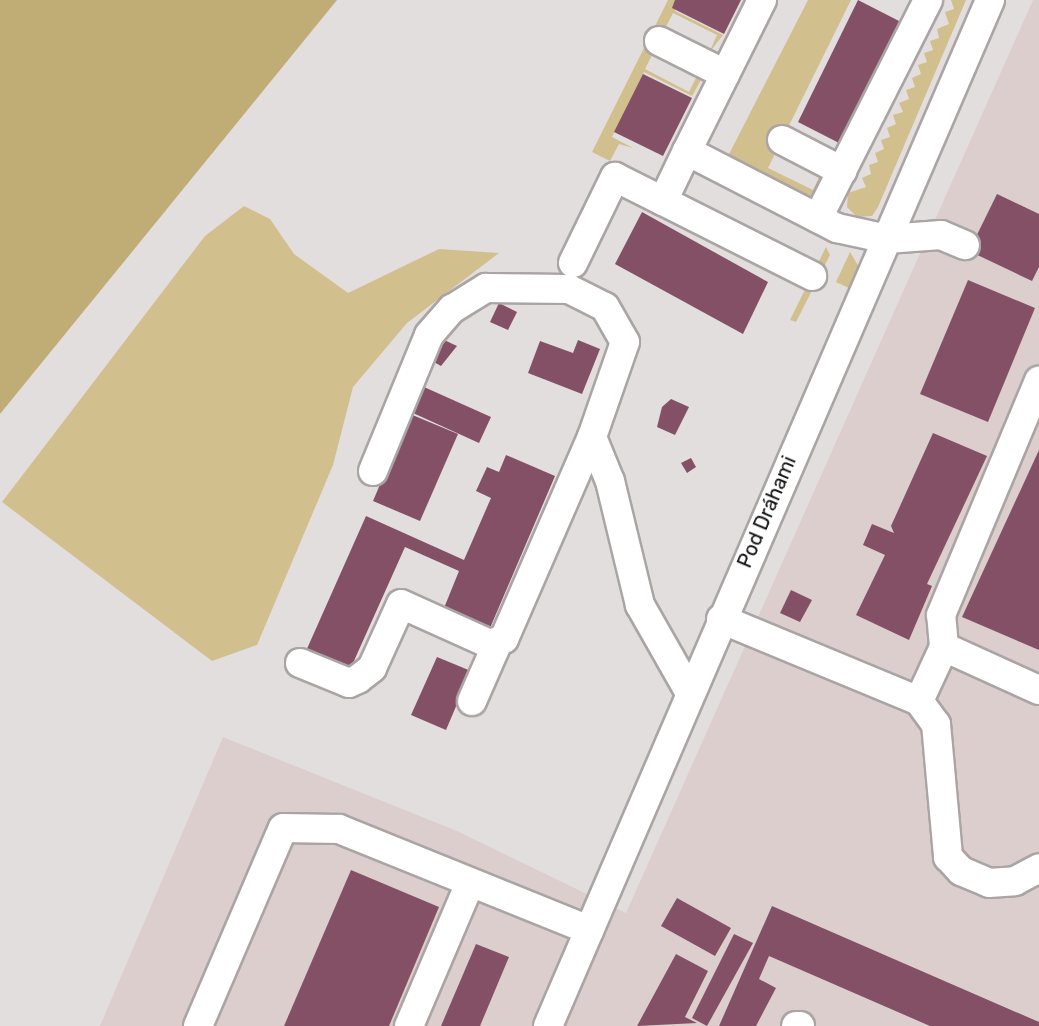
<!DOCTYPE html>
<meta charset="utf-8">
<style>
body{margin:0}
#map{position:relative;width:1039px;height:1026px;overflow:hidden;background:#e3dede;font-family:Rubik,sans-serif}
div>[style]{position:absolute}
.built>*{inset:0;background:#dccecd}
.green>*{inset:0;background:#d1bf8e}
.forest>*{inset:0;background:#c0ac75}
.building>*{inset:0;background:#845066}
.roads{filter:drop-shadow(2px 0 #aaa5a4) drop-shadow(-2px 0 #aaa5a4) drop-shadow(0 2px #aaa5a4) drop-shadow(0 -2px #aaa5a4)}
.minor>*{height:28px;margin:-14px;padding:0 14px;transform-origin:14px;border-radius:14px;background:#fff}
span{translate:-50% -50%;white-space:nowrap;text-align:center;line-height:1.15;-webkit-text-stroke:6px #fff;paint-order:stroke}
.street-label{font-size:20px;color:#100e0e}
</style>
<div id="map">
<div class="built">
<div style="clip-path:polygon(1033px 0,1039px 0,1039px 1026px,100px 1026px,223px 737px,457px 831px,626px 913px)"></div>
</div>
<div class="green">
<div style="clip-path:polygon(668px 0,675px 0,675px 11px,723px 35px,709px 53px,717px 35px,673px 13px,645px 69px,689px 92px,698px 74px,702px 78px,692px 96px,644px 72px,612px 137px,633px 148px,619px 144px,610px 161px,592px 152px)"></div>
<div style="clip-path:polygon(808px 0,851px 0,768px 168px,813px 190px,821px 173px,825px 177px,813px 197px,727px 158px)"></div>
<div style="clip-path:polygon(951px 0,966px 0,878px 207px,872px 216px,857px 217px,847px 207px,848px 193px,866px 187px,862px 178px,871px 174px,869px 165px,878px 162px,875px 153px,884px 149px,881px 140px,890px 137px,887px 128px,896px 124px,893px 115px,903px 112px,899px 103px,909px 99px,906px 90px,915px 87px,912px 78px,921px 74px,918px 65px,927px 62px,924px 53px,933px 50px,930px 41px,939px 38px,937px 29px,949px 24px,945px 12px,954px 9px)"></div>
<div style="clip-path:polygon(244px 206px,270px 219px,294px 254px,348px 293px,439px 249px,499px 253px,407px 323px,353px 387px,333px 465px,257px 645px,212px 661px,2px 502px,205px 236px)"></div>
<div style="clip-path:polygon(826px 247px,830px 255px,796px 322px,790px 320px)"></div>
<div style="clip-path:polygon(850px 252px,859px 267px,855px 291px,836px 282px)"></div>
</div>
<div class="forest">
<div style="clip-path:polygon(0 0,337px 0,0 414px)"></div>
</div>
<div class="building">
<div style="clip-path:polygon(675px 0,741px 0,724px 34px,672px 8px)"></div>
<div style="clip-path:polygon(858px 0,901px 22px,841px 144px,798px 122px)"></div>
<div style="clip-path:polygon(643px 74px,692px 98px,663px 156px,614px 132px)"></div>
<div style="clip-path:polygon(997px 194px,1039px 214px,1039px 267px,1032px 281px,969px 251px)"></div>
<div style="clip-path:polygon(642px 212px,768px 282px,743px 334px,615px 264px)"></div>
<div style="clip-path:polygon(968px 280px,1035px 308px,988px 422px,920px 394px)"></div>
<div style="clip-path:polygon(499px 303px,517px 312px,508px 330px,490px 322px)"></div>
<div style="clip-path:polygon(442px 339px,457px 346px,441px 366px,432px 361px)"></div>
<div style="clip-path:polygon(578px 340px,600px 349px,582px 394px,528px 373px,540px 341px,573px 353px)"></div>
<div style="clip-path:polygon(424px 387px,491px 417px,479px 443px,413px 413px)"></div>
<div style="clip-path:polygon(671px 399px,689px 407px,675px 435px,657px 427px,662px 407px)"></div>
<div style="clip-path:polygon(410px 414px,458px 434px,420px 521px,373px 501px)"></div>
<div style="clip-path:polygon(933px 433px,987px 456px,927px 584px,932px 586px,909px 640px,856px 615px,885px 555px,863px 545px,872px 524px,894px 533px,891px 526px)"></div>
<div style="clip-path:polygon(1039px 450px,1039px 650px,962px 617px)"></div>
<div style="clip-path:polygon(506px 455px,555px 476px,490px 628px,444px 608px,459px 571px,405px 547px,349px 672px,306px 651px,366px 516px,464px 560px,491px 498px,476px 491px,487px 467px,499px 472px)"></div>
<div style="clip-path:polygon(691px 458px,696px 467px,687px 473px,681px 463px)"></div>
<div style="clip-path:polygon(791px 590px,812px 600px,800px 622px,780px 613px)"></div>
<div style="clip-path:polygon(437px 657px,471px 671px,446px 730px,411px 715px)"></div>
<div style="clip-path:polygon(351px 870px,439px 907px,389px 1026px,284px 1026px)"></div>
<div style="clip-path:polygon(677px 898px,731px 928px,715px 956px,661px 926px)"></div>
<div style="clip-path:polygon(772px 906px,1039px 1022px,1039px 1026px,930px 1026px,769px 956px,759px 979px,776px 988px,756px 1026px,719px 1026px)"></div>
<div style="clip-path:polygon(734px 934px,753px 943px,707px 1026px,692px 1018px)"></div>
<div style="clip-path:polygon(476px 944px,509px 957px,480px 1026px,441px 1026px)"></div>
<div style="clip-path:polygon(676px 954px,708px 971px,685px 1017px,697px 1023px,637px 1026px)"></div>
</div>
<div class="roads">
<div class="minor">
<div style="left:762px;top:0;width:169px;rotate:116.4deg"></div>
<div style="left:687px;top:151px;width:169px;rotate:27.2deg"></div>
<div style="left:837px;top:228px;width:51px;rotate:12.4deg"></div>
<div style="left:887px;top:239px;width:54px;rotate:-4.2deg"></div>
<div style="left:941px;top:235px;width:26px;rotate:23deg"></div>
<div style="left:659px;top:41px;width:74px;rotate:26.6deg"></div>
<div style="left:782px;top:140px;width:68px;rotate:27.3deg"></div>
<div style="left:687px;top:151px;width:55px;rotate:115.6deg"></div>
<div style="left:663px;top:201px;width:167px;rotate:26.7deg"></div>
<div style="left:818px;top:218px;width:244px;rotate:-63.2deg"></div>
<div style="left:573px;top:263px;width:96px;rotate:-64deg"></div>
<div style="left:615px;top:177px;width:54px;rotate:26.6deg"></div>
<div style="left:373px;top:471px;width:147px;rotate:-67.6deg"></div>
<div style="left:429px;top:335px;width:35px;rotate:-49deg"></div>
<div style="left:452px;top:309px;width:40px;rotate:-32deg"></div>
<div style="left:486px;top:288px;width:83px;rotate:0.7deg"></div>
<div style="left:569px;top:289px;width:40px;rotate:26.6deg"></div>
<div style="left:605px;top:307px;width:40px;rotate:60.3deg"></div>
<div style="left:625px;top:342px;width:101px;rotate:109.2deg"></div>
<div style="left:721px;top:619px;width:214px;rotate:22.5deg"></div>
<div style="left:919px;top:701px;width:29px;rotate:54deg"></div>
<div style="left:936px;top:724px;width:134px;rotate:84.8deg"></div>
<div style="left:948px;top:857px;width:19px;rotate:47deg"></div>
<div style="left:961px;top:871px;width:30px;rotate:23deg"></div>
<div style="left:989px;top:883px;width:26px;rotate:-4deg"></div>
<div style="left:1015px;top:881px;width:27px;rotate:-28deg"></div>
<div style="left:944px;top:647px;width:32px;rotate:-95deg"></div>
<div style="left:941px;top:615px;width:254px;rotate:-67.3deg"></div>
<div style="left:300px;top:663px;width:53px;rotate:22.2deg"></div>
<div style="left:349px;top:683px;width:10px;rotate:-24deg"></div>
<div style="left:358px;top:679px;width:18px;rotate:-38deg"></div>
<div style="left:372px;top:668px;width:70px;rotate:-65.6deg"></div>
<div style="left:401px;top:604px;width:98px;rotate:24.2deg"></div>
<div style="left:490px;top:644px;width:15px;rotate:-20deg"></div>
<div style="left:504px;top:639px;width:220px;rotate:-66.5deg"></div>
<div style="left:592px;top:437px;width:48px;rotate:67.8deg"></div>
<div style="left:610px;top:481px;width:128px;rotate:76.4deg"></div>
<div style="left:640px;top:605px;width:101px;rotate:60.4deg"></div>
<div style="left:472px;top:701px;width:62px;rotate:-66.3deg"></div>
<div style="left:919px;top:701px;width:60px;rotate:-65.2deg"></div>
<div style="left:944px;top:647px;width:104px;rotate:24.4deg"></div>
<div style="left:198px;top:1026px;width:215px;rotate:-66.8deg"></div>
<div style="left:283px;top:828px;width:56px;rotate:1deg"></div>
<div style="left:339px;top:829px;width:270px;rotate:22deg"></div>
<div style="left:409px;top:1026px;width:155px;rotate:-66.9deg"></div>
<div style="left:548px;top:1026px;width:1117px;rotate:-66.69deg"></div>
<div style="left:796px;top:1026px;width:4px"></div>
</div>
</div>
<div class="street-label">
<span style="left:767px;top:512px;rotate:-67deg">Pod Dráhami</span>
</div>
</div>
